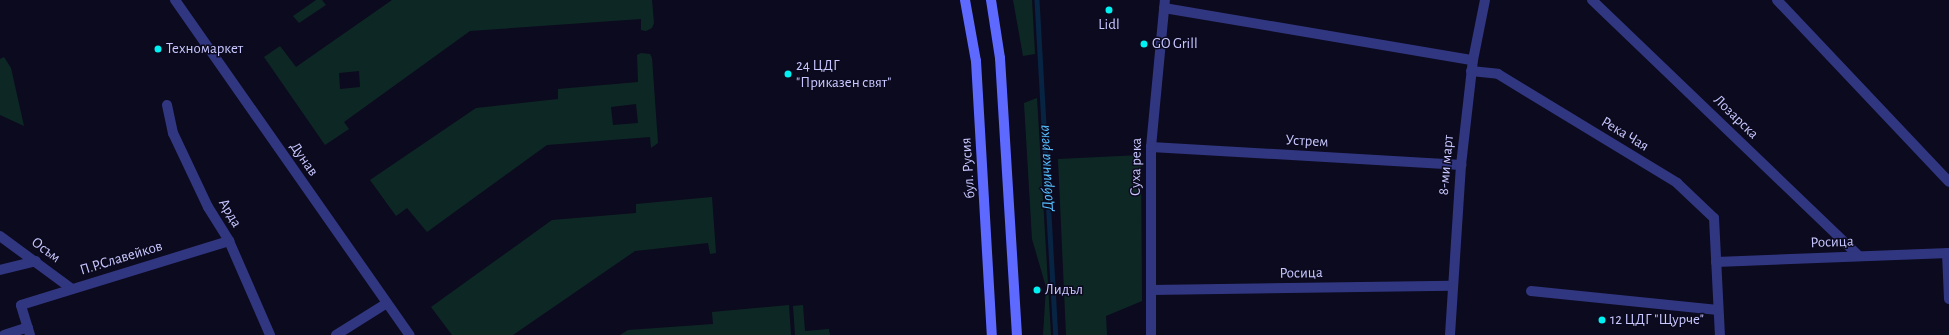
<!DOCTYPE html>
<meta charset="utf-8">
<style>
body{margin:0}
#map{position:relative;width:1949px;height:335px;overflow:hidden;background:#0c0a1e;font-family:"Alegreya Sans",sans-serif}
div>[style]{position:absolute}
.green>*{inset:0;background:#0d2824}
.stream>*{height:4.5px;margin:-2.25px;padding:0 2.25px;transform-origin:2.25px;border-radius:2.25px;background:#082443}
.street>*{height:10px;margin:-5px;padding:0 5px;transform-origin:5px;border-radius:5px;background:#313680}
.secondary>*{height:10px;margin:-5px;padding:0 5px;transform-origin:5px;border-radius:5px;background:#5e69ff}
.dots>*{width:11px;height:11px;translate:-50% -50%;box-sizing:border-box;border:2px solid #0c0a1e;border-radius:50%}
span{translate:-50% -50%;white-space:nowrap;text-align:center;line-height:1.15;-webkit-text-stroke:3px #0c0a1e;paint-order:stroke}
.poi-label{font-size:15px;color:#c8c7ff}
.left{translate:0 -50%;text-align:left}
.street-label{font-size:15px;color:#c8c7ff}
.water-label{font-size:16px;color:#55c0ff;font-style:italic}
</style>
<div id="map">
<div class="green">
<div style="clip-path:polygon(316px 0,322px 0,326px 5px,299px 23px,293px 16px)"></div>
<div style="clip-path:polygon(evenodd,392px 0,652px 0,654px 23px,652px 28px,646px 31px,641px 30px,641px 19px,470px 31px,344px 122px,349px 129px,325px 145px,264px 57px,280px 46px,296px 67px,392px 0,359px 71px,360px 87px,340px 89px,339px 73px,359px 71px)"></div>
<div style="clip-path:polygon(1013px 0,1032px 0,1035px 54px,1023px 56px)"></div>
<div style="clip-path:polygon(evenodd,641px 53px,650px 54px,652px 58px,658px 143px,651px 148px,650px 137px,547px 145px,427px 232px,407px 208px,396px 216px,370px 180px,476px 108px,558px 99px,558px 89px,638px 82px,637px 55px,641px 53px,636px 104px,638px 123px,613px 125px,611px 107px,636px 104px)"></div>
<div style="clip-path:polygon(4px 57px,11px 68px,24px 126px,0 115px,0 59px)"></div>
<div style="clip-path:polygon(1037px 98px,1051px 335px,1043px 335px,1046px 287px,1032px 239px,1024px 103px)"></div>
<div style="clip-path:polygon(1141px 155px,1142px 301px,1106px 316px,1107px 335px,1066px 335px,1058px 159px)"></div>
<div style="clip-path:polygon(712px 197px,716px 253px,710px 254px,708px 243px,635px 251px,513px 335px,452px 335px,431px 307px,552px 220px,636px 213px,636px 204px)"></div>
<div style="clip-path:polygon(789px 305px,791px 335px,620px 335px,628px 330px,713px 324px,712px 312px)"></div>
<div style="clip-path:polygon(803px 305px,805px 331px,829px 329px,830px 335px,795px 335px,793px 306px)"></div>
</div>
<div class="stream">
<div style="left:1037px;top:0;width:336px;rotate:86.8deg"></div>
</div>
<div class="street">
<div style="left:175px;top:0;width:409px;rotate:55deg"></div>
<div style="left:1592px;top:0;width:370px;rotate:43.8deg"></div>
<div style="left:1777px;top:0;width:250px;rotate:46.6deg"></div>
<div style="left:1164px;top:8px;width:313px;rotate:9.6deg"></div>
<div style="left:1471px;top:71px;width:27px;rotate:6deg"></div>
<div style="left:1498px;top:74px;width:210px;rotate:31.3deg"></div>
<div style="left:1677px;top:183px;width:51px;rotate:43.4deg"></div>
<div style="left:1714px;top:218px;width:117px;rotate:87.1deg"></div>
<div style="left:167px;top:105px;width:29px;rotate:78deg"></div>
<div style="left:173px;top:133px;width:82px;rotate:64.7deg"></div>
<div style="left:208px;top:207px;width:40px;rotate:58deg"></div>
<div style="left:229px;top:241px;width:103px;rotate:66.4deg"></div>
<div style="left:1151px;top:147px;width:311px;rotate:3.3deg"></div>
<div style="left:0;top:236px;width:89px;rotate:36.4deg"></div>
<div style="left:1947px;top:253px;width:46px;rotate:87.5deg"></div>
<div style="left:1716px;top:262px;width:233px;rotate:-2.2deg"></div>
<div style="left:0;top:270px;width:37px;rotate:-14deg"></div>
<div style="left:1151px;top:290px;width:301px;rotate:-0.8deg"></div>
<div style="left:1531px;top:291px;width:188px;rotate:5.8deg"></div>
<div style="left:4px;top:335px;width:25px;rotate:-18deg"></div>
<div style="left:30px;top:335px;width:31px;rotate:-107deg"></div>
<div style="left:21px;top:305px;width:218px;rotate:-17.1deg"></div>
<div style="left:336px;top:335px;width:60px;rotate:-32.1deg"></div>
<div style="left:1151px;top:335px;width:188px;rotate:-90deg"></div>
<div style="left:1151px;top:147px;width:148px;rotate:-84.6deg"></div>
<div style="left:1450px;top:335px;width:170px;rotate:-86.3deg"></div>
<div style="left:1461px;top:165px;width:106px;rotate:-83.5deg"></div>
<div style="left:1473px;top:60px;width:61px;rotate:-78.7deg"></div>
</div>
<div class="secondary">
<div style="left:965px;top:0;width:62px;rotate:79.8deg"></div>
<div style="left:976px;top:61px;width:274px;rotate:86.7deg"></div>
<div style="left:991px;top:0;width:59px;rotate:81.2deg"></div>
<div style="left:1000px;top:58px;width:278px;rotate:86.5deg"></div>
</div>
<div class="dots">
<div style="left:1109px;top:10px;background:#00f1f2"></div>
<div style="left:1144px;top:44px;background:#00f1f2"></div>
<div style="left:158px;top:49px;background:#00f1f2"></div>
<div style="left:788px;top:74px;background:#00f1f2"></div>
<div style="left:1037px;top:290px;background:#00f1f2"></div>
<div style="left:1602px;top:320px;background:#00f1f2"></div>
</div>
<div class="poi-label">
<span style="left:1109px;top:25px">Lidl</span>
<span class="left" style="left:1152px;top:44px">GO Grill</span>
<span class="left" style="left:166px;top:49px">Техномаркет</span>
<span class="left" style="left:796px;top:74px">24 ЦДГ<br>"Приказен свят"</span>
<span class="left" style="left:1045px;top:290px">Лидъл</span>
<span class="left" style="left:1610px;top:320px">12 ЦДГ "Щурче"</span>
</div>
<div class="street-label">
<span style="left:1736px;top:117px;rotate:44deg">Лозарска</span>
<span style="left:1625px;top:134px;rotate:31deg">Река Чая</span>
<span style="left:1307px;top:141px;rotate:3deg">Устрем</span>
<span style="left:304px;top:159px;rotate:55deg">Дунав</span>
<span style="left:1446px;top:165px;rotate:-85deg">8-ми март</span>
<span style="left:1136px;top:167px;rotate:-89deg">Суха река</span>
<span style="left:968px;top:168px;rotate:-94deg">бул. Русия</span>
<span style="left:230px;top:213px;rotate:59deg">Арда</span>
<span style="left:1832px;top:242px;rotate:-2deg">Росица</span>
<span style="left:46px;top:250px;rotate:37deg">Осъм</span>
<span style="left:121px;top:258px;rotate:-17deg">П.Р.Славейков</span>
<span style="left:1301px;top:273px;rotate:-1deg">Росица</span>
</div>
<div class="water-label">
<span style="left:1046px;top:168px;rotate:-93deg">Добричка река</span>
</div>
</div>
